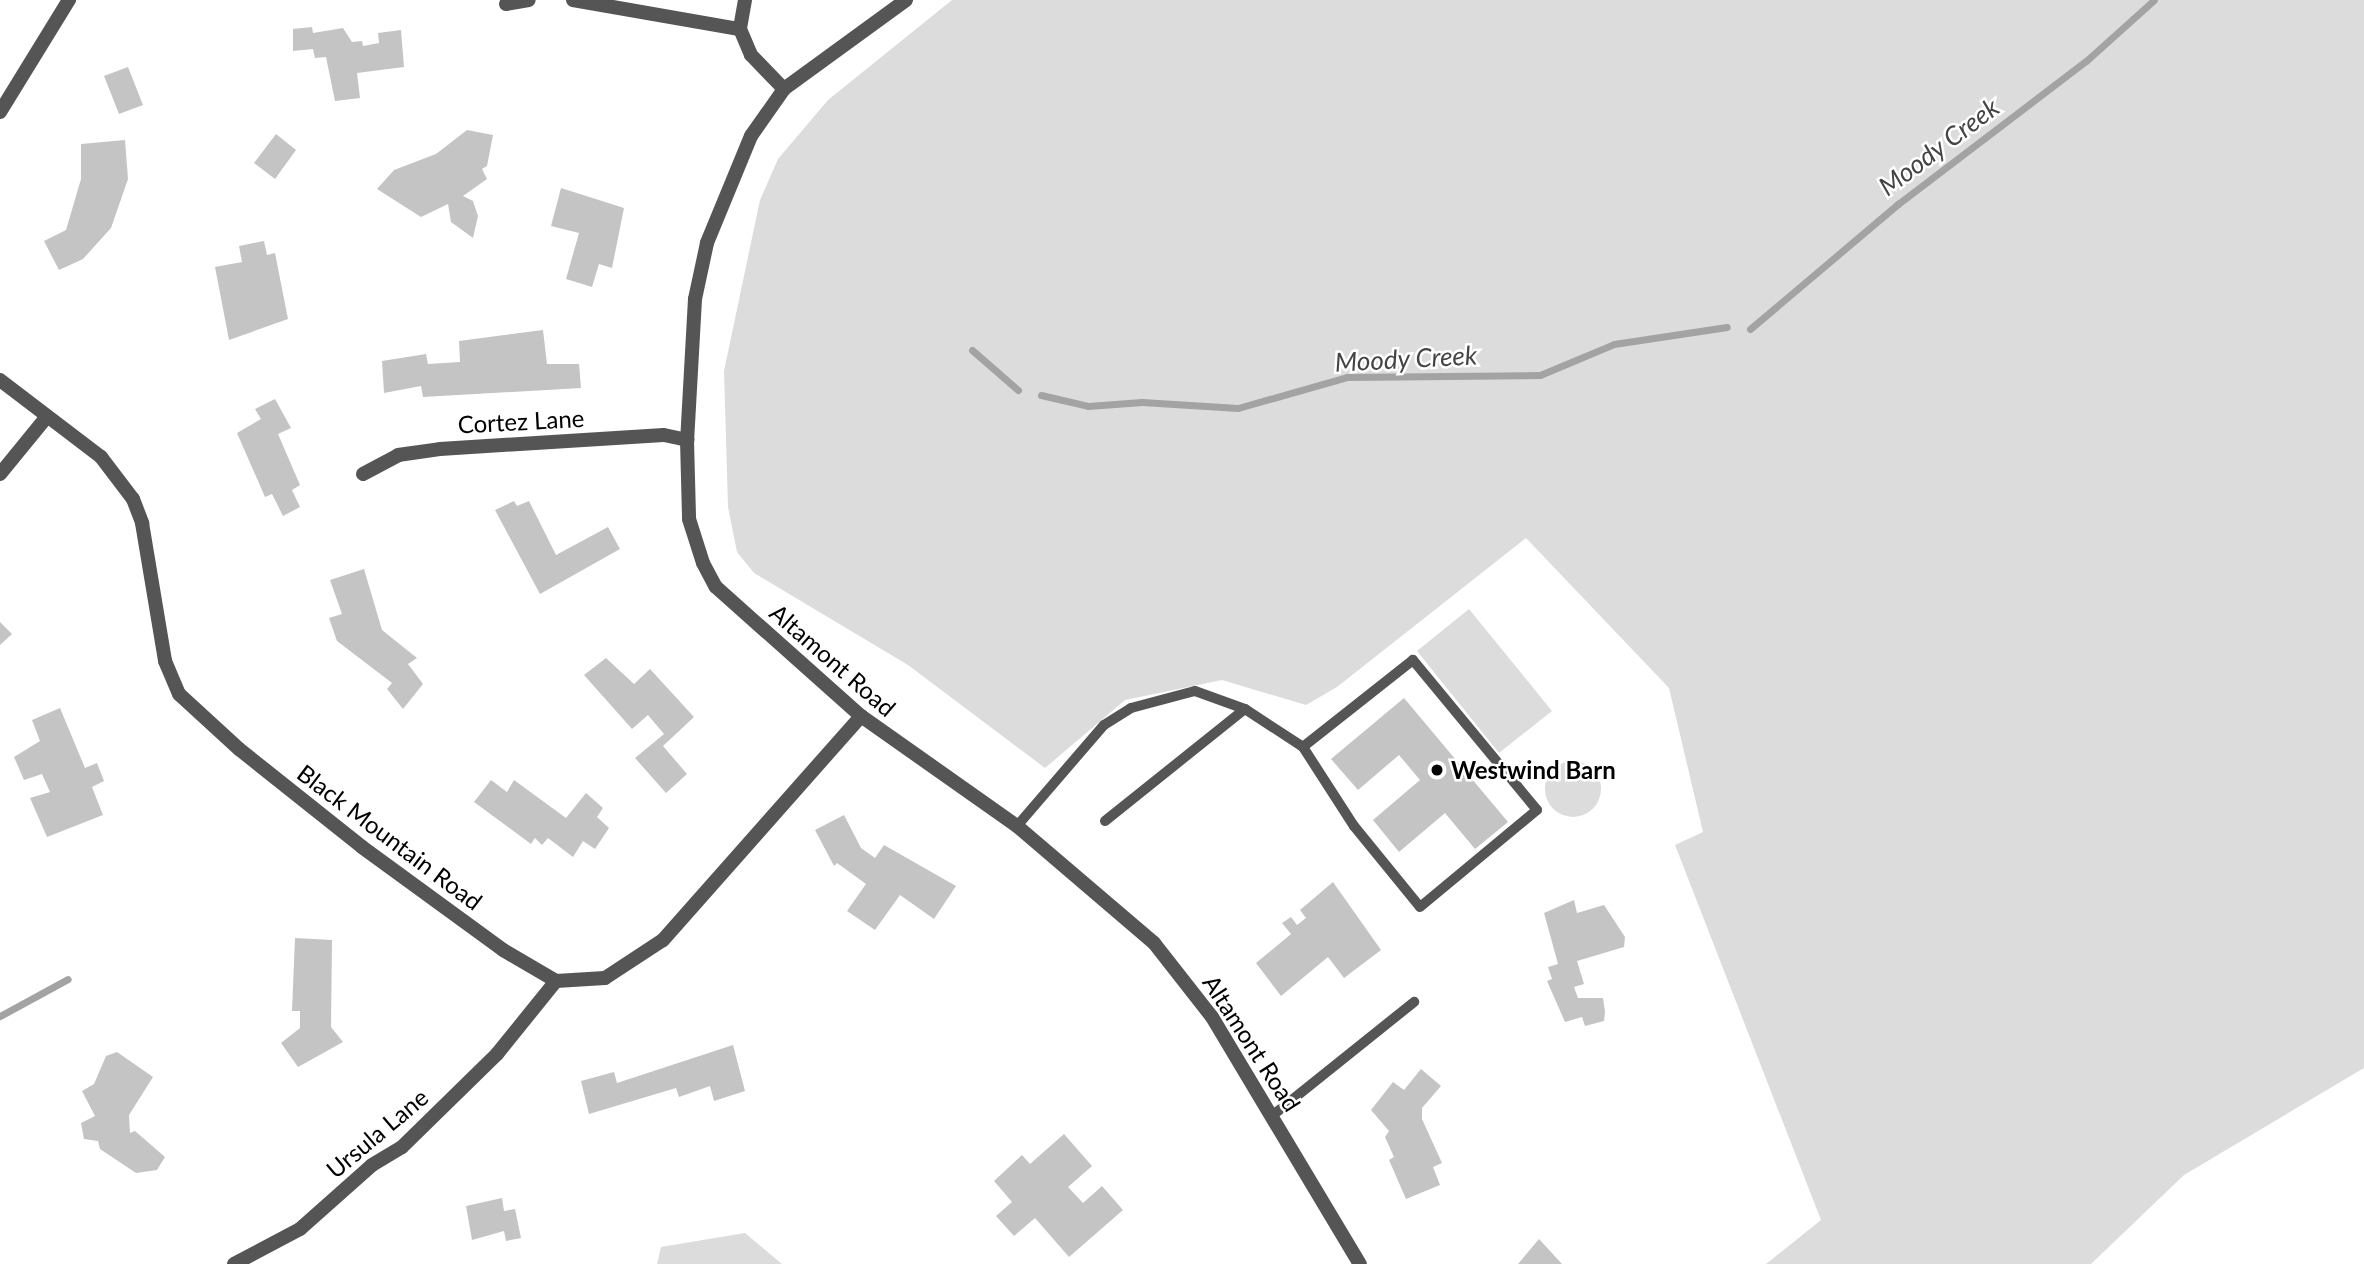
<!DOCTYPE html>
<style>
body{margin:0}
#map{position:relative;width:2364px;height:1264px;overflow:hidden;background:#fff;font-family:Lato,sans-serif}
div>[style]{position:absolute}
.green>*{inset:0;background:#dcdcdc}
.round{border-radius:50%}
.stream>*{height:7px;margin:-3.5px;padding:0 3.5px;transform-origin:3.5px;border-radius:3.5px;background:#a3a3a3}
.building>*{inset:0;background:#c4c4c4}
.lane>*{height:10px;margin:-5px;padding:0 5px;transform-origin:5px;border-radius:5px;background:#555}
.street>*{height:14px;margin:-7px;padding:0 7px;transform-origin:7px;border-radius:7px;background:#555}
.dots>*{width:19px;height:19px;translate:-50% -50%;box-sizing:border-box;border:4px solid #fff;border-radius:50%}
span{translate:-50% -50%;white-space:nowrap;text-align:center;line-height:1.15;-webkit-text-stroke:5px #fff;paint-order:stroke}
.street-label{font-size:24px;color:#000}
.poi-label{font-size:24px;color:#000;font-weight:700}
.left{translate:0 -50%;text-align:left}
.water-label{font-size:26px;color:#444;font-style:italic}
</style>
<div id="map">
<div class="green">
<div style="clip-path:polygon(952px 0,2364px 0,2364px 1068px,2184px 1175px,2091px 1264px,1766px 1264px,1821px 1220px,1675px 845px,1703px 832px,1669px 688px,1526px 538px,1337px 687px,1306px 705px,1222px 680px,1125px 700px,1045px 768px,908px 665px,754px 573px,737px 552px,728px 507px,724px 371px,760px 200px,778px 159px,828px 100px)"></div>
<div style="clip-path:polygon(1469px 609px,1552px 711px,1499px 753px,1417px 651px)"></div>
<div class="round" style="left:1545px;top:761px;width:56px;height:56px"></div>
<div style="clip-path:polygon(745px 1233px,782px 1264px,657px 1264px,661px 1247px)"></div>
</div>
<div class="stream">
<div style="left:1750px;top:329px;width:194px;rotate:-40.2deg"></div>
<div style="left:1898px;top:204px;width:236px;rotate:-37.3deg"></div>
<div style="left:2086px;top:61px;width:91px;rotate:-41.9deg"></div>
<div style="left:972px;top:350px;width:61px;rotate:41deg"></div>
<div style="left:1041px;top:395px;width:48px;rotate:13.2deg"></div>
<div style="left:1088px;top:406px;width:54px;rotate:-4.2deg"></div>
<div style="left:1142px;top:402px;width:96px;rotate:3.6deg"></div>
<div style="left:1238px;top:408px;width:113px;rotate:-15.9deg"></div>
<div style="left:1347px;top:377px;width:193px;rotate:-0.6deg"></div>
<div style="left:1540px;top:375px;width:80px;rotate:-22.7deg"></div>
<div style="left:1614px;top:344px;width:114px;rotate:-8.6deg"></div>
<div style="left:0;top:1016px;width:77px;rotate:-28.6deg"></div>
</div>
<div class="building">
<div style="clip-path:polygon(312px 27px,313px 33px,343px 28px,352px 42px,362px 41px,363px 46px,379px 43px,378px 33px,401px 30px,404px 67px,357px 73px,360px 98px,335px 101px,326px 57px,315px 58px,313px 49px,293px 51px,293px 29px)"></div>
<div style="clip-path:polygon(128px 67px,143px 105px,119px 114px,104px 76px)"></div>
<div style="clip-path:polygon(467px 130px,493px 135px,487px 166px,482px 169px,487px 179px,463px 196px,473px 201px,478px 216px,473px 238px,451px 222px,448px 204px,421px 217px,377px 189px,394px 170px,436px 154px)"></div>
<div style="clip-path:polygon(276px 134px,296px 150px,275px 179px,254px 163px)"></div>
<div style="clip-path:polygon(125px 140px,128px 179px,111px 228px,83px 259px,59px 270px,44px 241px,66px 230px,81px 179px,81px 144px)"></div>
<div style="clip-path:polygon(561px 188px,624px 208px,612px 268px,599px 264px,592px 287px,566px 279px,579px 233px,551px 226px)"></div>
<div style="clip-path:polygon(264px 241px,267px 255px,275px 253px,288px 319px,229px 340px,215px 267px,242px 262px,239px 246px)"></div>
<div style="clip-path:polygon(543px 330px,547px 364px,579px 364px,581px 388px,423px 397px,421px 386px,384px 393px,382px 361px,426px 354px,428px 364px,460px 362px,459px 341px)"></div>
<div style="clip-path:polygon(275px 399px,291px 428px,278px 434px,300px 485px,292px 490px,300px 507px,283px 516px,272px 494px,265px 497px,237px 433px,261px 419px,255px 409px)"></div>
<div style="clip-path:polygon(514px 501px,517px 506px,529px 501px,556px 555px,608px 527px,620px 549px,540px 594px,495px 510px)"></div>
<div style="clip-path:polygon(364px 569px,382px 630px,417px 658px,408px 664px,423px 684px,403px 709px,387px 689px,392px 683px,337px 641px,329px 618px,342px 614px,330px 580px)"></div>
<div style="clip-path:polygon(0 622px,12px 634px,0 645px)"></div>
<div style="clip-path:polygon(606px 658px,634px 684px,650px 669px,694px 717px,663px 746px,687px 774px,666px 793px,635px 758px,664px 734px,648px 715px,632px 729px,584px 675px)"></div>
<div style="clip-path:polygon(1404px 698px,1508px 822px,1475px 849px,1445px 813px,1399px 852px,1373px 820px,1420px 780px,1399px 755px,1358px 790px,1331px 759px)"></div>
<div style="clip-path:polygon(60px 708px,85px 768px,97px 763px,104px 781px,92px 787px,103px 815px,47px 837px,30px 798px,50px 792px,42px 774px,24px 780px,14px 757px,40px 741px,32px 720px)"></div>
<div style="clip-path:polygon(491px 780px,507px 792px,514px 780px,566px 818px,586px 793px,603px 808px,597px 817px,609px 828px,595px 849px,583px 841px,573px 857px,548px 838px,542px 845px,535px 838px,531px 844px,474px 802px)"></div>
<div style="clip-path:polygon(844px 815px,861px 848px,875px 858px,884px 845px,956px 886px,934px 919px,900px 895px,875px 930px,847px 911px,866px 884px,837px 863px,834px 866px,815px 830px)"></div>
<div style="clip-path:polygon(1333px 882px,1381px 950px,1344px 978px,1328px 957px,1281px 996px,1256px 963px,1291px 934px,1282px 923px,1291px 917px,1297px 925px,1306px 918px,1300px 910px)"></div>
<div style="clip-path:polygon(1574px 900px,1577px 913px,1604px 905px,1625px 937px,1624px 947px,1577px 961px,1584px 984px,1574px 987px,1578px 998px,1603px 998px,1605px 1012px,1604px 1021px,1585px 1026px,1582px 1017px,1565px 1022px,1547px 981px,1552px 979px,1548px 967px,1558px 964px,1544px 913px)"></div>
<div style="clip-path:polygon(295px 938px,332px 940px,331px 1027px,343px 1042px,298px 1067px,281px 1043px,300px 1028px,300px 1011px,292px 1011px)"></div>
<div style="clip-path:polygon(733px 1045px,745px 1091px,714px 1101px,710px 1086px,679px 1097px,676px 1088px,589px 1114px,581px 1081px,614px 1072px,617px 1083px)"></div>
<div style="clip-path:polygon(117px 1052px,153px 1077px,129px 1115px,130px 1133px,135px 1131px,165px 1157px,157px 1170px,136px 1173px,100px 1149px,98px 1141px,84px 1139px,81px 1123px,95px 1116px,82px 1091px,94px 1084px,106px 1056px)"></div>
<div style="clip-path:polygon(1421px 1069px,1441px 1086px,1422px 1108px,1422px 1119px,1442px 1163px,1433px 1167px,1440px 1185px,1406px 1199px,1389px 1160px,1394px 1157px,1385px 1137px,1389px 1131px,1371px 1110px,1393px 1082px,1404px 1090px)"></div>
<div style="clip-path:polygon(1064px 1134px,1092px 1166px,1068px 1187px,1083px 1203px,1102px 1186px,1123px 1210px,1069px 1257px,1035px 1218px,1014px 1236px,996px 1216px,1012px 1202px,994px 1181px,1022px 1155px,1030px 1164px)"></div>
<div style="clip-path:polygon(502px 1198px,504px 1211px,515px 1209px,521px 1238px,506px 1241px,504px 1231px,472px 1240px,466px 1206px)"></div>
<div style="clip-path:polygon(1539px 1239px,1562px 1264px,1518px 1264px)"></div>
</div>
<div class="lane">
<div style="left:1105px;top:821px;width:179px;rotate:-38.7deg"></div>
<div style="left:1017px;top:826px;width:133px;rotate:-49.3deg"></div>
<div style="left:1104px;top:725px;width:32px;rotate:-32deg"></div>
<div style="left:1131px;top:708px;width:66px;rotate:-14.9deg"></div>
<div style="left:1195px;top:691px;width:53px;rotate:19.8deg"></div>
<div style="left:1245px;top:709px;width:69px;rotate:33.2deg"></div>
<div style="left:1303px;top:747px;width:94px;rotate:57.2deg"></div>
<div style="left:1354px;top:826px;width:104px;rotate:50.8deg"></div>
<div style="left:1420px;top:907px;width:152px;rotate:-39.7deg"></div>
<div style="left:1537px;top:810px;width:195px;rotate:-129.6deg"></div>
<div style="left:1413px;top:660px;width:140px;rotate:141.7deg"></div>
<div style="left:1273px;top:1115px;width:181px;rotate:-38.7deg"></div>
</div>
<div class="street">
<div style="left:573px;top:0;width:169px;rotate:9.9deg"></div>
<div style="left:745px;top:0;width:29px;rotate:100deg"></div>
<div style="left:740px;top:29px;width:28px;rotate:67deg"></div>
<div style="left:751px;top:55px;width:47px;rotate:45.9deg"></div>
<div style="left:906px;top:0;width:151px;rotate:143.9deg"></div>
<div style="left:784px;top:89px;width:57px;rotate:125.1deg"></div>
<div style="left:751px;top:136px;width:116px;rotate:112.4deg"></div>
<div style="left:707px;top:243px;width:57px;rotate:102.1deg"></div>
<div style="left:695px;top:299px;width:141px;rotate:93.2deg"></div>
<div style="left:687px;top:440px;width:79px;rotate:88.5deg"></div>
<div style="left:689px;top:519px;width:46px;rotate:72.3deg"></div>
<div style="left:703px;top:563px;width:27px;rotate:62deg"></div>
<div style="left:716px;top:587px;width:194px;rotate:41.7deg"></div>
<div style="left:861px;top:716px;width:191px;rotate:35.2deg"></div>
<div style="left:1017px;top:826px;width:180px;rotate:40.5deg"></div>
<div style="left:1154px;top:943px;width:94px;rotate:51.9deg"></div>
<div style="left:1212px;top:1017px;width:288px;rotate:59.1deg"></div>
<div style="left:506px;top:4px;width:23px;rotate:-10deg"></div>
<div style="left:0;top:112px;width:132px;rotate:-58.4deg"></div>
<div style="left:0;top:380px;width:127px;rotate:37.3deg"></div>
<div style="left:101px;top:457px;width:53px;rotate:52.7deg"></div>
<div style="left:133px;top:499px;width:26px;rotate:69deg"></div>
<div style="left:142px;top:523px;width:140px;rotate:80.5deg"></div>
<div style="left:165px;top:661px;width:36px;rotate:67deg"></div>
<div style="left:179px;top:694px;width:81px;rotate:42.5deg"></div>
<div style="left:239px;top:749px;width:157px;rotate:38.5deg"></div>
<div style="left:362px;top:847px;width:175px;rotate:36.1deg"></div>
<div style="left:503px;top:950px;width:61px;rotate:30.3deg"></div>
<div style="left:556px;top:981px;width:49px;rotate:-3.5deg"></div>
<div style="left:605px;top:978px;width:69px;rotate:-33.2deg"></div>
<div style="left:663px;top:940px;width:299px;rotate:-48.5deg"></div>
<div style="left:0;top:474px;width:71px;rotate:-50.7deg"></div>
<div style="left:363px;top:474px;width:40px;rotate:-28deg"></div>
<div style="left:398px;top:455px;width:42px;rotate:-8.1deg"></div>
<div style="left:440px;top:449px;width:224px;rotate:-3.6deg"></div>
<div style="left:664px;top:435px;width:24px;rotate:12deg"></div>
<div style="left:234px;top:1264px;width:75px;rotate:-27.9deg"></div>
<div style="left:300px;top:1229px;width:96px;rotate:-41.6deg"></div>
<div style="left:372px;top:1165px;width:35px;rotate:-31deg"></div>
<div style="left:402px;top:1147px;width:133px;rotate:-44.4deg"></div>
<div style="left:497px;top:1054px;width:94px;rotate:-51.1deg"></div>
</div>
<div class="dots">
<div style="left:1437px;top:770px;background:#000"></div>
</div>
<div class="street-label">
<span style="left:521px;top:421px;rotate:-3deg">Cortez Lane</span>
<span style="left:833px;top:660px;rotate:41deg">Altamont Road</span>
<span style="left:390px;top:837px;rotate:37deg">Black Mountain Road</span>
<span style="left:1252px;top:1043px;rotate:57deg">Altamont Road</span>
<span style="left:377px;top:1133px;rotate:-40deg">Ursula Lane</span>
</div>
<div class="poi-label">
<span class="left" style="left:1451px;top:770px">Westwind Barn</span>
</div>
<div class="water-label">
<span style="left:1939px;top:147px;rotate:-37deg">Moody Creek</span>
<span style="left:1406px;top:359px;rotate:-3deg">Moody Creek</span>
</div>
</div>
